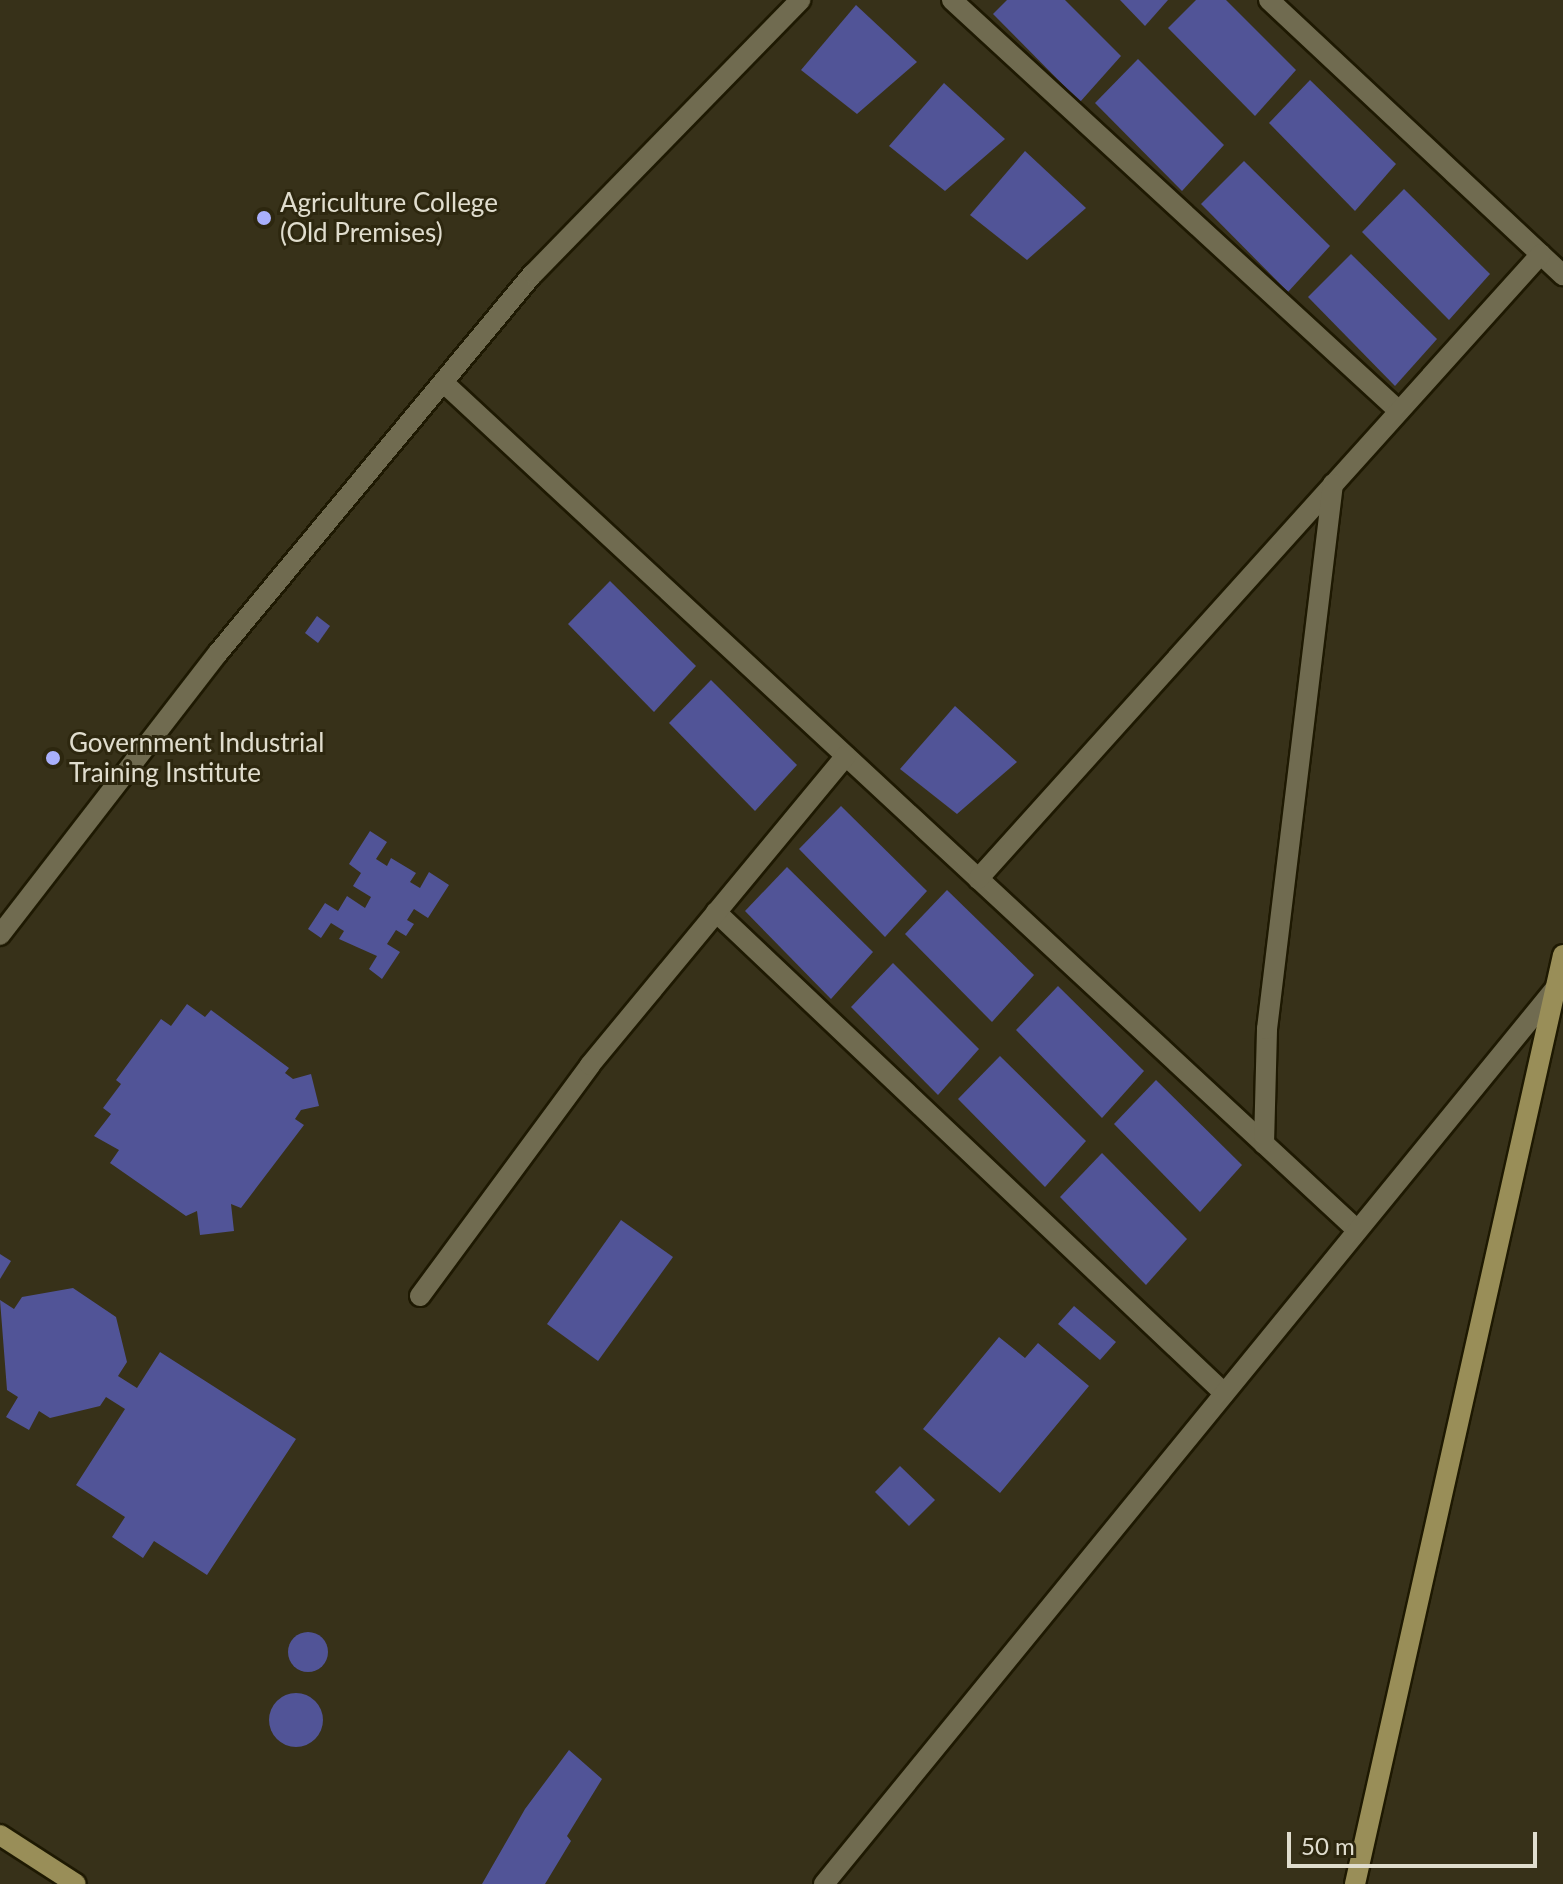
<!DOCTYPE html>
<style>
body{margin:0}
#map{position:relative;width:1563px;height:1884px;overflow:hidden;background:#373119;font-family:Lato,sans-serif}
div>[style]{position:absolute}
.building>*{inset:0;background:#515497}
.round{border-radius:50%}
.roads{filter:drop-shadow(2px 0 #1e1902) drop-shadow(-2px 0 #1e1902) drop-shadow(0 2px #1e1902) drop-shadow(0 -2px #1e1902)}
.minor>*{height:20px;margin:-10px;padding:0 10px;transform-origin:10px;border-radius:10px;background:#706b50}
.major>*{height:20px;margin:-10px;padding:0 10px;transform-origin:10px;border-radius:10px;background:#998e58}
.dots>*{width:22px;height:22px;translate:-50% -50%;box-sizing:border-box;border:4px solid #2d270f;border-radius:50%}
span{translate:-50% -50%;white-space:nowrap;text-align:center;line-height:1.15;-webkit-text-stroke:6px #2d270f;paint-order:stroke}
.poi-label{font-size:26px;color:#e0ddce}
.left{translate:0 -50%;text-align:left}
.scale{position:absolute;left:1287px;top:1832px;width:250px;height:36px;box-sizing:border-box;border:4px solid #e0ddce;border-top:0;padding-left:10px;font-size:24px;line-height:28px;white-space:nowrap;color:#e0ddce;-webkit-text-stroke:6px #2d270f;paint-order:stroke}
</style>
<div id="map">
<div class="building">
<div style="clip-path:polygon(1007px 0,1065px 0,1121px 56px,1080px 102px,993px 14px)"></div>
<div style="clip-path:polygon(1120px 0,1168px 0,1145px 26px)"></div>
<div style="clip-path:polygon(1196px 0,1226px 0,1296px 70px,1255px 116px,1168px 28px)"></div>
<div style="clip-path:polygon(856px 5px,917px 62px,857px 114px,801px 70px)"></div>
<div style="clip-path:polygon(1138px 59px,1224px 145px,1182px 191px,1095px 103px)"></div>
<div style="clip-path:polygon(1310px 80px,1396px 164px,1355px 211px,1269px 123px)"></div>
<div style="clip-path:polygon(944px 83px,1005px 139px,945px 191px,889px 146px)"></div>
<div style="clip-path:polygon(1025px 151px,1086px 208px,1027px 260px,970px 215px)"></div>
<div style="clip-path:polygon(1244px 161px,1330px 246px,1288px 292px,1201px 204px)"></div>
<div style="clip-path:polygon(1404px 189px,1490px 274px,1449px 320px,1362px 232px)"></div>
<div style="clip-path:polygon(1351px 254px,1437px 339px,1395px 386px,1308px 297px)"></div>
<div style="clip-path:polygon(610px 581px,696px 666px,654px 712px,568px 624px)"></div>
<div style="clip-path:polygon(317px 616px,330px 626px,318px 643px,305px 633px)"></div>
<div style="clip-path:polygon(711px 680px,797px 765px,755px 811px,669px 723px)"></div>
<div style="clip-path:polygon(955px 706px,1017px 762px,957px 814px,900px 769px)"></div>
<div style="clip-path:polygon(841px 806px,927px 891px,885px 937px,799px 849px)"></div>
<div style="clip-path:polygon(370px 831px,387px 842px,376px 859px,387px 866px,391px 858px,416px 873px,410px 882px,420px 888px,429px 872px,449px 885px,428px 918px,414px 909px,407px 920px,414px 924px,406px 936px,396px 930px,387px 944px,400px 952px,382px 979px,369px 969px,377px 956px,339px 939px,344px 931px,331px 923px,321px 938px,308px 929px,325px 903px,338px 911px,347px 896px,365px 908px,371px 897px,353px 886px,361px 873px,349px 864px)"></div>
<div style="clip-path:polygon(787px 867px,873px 952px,831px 999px,745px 911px)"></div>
<div style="clip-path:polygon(947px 890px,1034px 975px,992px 1022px,905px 934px)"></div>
<div style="clip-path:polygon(893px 963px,979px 1049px,938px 1095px,851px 1007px)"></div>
<div style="clip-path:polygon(1058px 986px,1144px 1071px,1102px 1118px,1016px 1030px)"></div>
<div style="clip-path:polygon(187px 1004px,205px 1017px,211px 1010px,289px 1068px,285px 1073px,293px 1079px,311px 1074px,319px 1106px,301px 1110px,295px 1119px,304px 1125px,241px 1208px,231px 1204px,234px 1231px,200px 1235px,197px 1211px,186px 1216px,110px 1163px,119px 1150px,94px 1136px,111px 1114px,103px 1108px,121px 1084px,116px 1080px,161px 1019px,171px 1026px)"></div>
<div style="clip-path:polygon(1000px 1056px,1086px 1141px,1045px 1187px,958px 1099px)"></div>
<div style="clip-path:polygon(1156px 1080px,1242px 1165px,1200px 1212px,1114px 1124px)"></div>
<div style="clip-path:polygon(1102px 1153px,1187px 1239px,1146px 1285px,1060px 1197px)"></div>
<div style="clip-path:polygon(621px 1220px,673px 1257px,598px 1361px,547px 1324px)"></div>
<div style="clip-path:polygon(0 1254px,11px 1261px,0 1279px)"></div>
<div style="clip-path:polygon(73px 1288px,116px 1317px,127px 1362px,118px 1376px,137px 1388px,160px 1352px,296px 1439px,207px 1575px,154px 1541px,143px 1558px,112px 1537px,125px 1517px,76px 1485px,125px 1409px,106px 1397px,100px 1406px,50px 1418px,39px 1411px,29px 1430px,6px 1417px,18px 1397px,7px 1390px,0 1300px,14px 1309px,22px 1297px)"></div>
<div style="clip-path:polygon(1074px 1306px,1116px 1342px,1100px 1360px,1058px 1324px)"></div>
<div style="clip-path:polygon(999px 1337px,1025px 1358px,1038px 1343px,1089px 1386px,1000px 1493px,923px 1429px)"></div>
<div style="clip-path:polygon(900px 1466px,935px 1500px,909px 1526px,875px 1492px)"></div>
<div class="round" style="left:288px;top:1632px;width:40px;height:40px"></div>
<div class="round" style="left:269px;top:1693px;width:54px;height:54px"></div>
<div style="clip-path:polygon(569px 1750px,602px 1779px,567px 1836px,571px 1841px,545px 1884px,482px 1884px,525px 1809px)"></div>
</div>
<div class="roads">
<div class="minor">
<div style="left:952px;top:0;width:607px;rotate:42.6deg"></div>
<div style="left:1269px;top:0;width:403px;rotate:43.1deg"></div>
<div style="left:444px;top:383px;width:1245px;rotate:42.85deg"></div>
<div style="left:978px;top:879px;width:841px;rotate:-47.99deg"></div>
<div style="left:716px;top:912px;width:700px;rotate:43.44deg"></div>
<div style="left:0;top:935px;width:356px;rotate:-52.3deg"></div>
<div style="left:218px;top:653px;width:493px;rotate:-50.3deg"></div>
<div style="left:533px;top:274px;width:383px;rotate:-45.7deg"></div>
<div style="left:1264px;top:1144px;width:115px;rotate:-88.5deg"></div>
<div style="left:1267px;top:1029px;width:549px;rotate:-83.1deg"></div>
<div style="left:420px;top:1296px;width:287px;rotate:-53.6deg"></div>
<div style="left:590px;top:1065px;width:401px;rotate:-50.4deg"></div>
<div style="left:824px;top:1884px;width:1156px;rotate:-50.76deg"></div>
</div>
<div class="major">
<div style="left:0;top:1835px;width:90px;rotate:32.8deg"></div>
<div style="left:1355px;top:1884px;width:952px;rotate:-77.38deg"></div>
</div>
</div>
<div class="dots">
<div style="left:264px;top:218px;background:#a9b0fc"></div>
<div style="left:53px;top:758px;background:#a9b0fc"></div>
</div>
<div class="poi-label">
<span class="left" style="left:280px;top:218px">Agriculture College<br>(Old Premises)</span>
<span class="left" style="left:69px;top:758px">Government Industrial<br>Training Institute</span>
</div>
<div class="scale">50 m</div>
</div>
